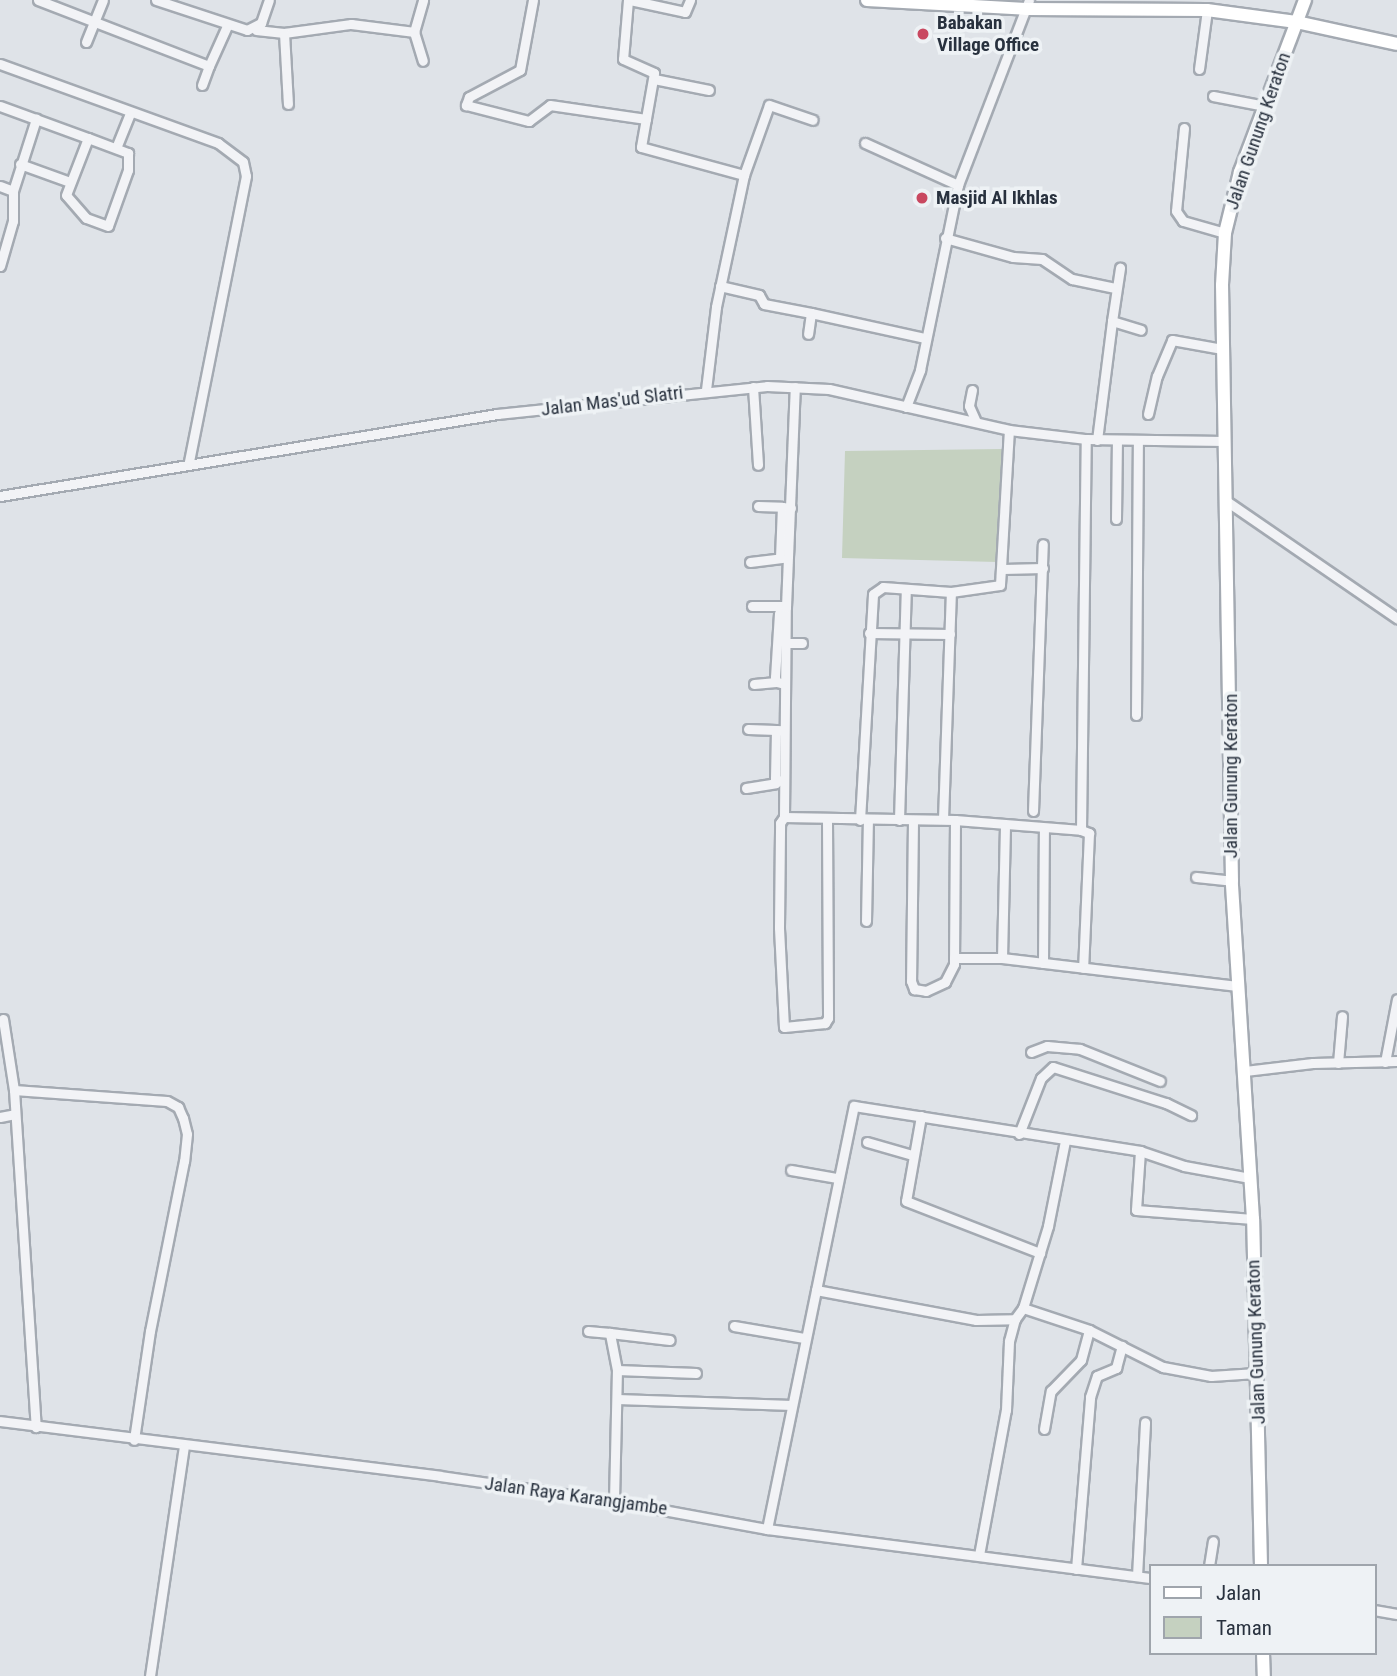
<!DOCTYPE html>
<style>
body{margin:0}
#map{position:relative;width:1397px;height:1676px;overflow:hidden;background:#dfe3e8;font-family:"Roboto Condensed",sans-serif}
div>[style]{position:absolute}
.green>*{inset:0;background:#c5d1c0}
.roads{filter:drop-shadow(2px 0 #a4aab2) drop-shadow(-2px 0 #a4aab2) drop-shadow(0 2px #a4aab2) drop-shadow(0 -2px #a4aab2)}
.street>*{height:9px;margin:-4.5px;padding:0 4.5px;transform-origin:4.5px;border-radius:4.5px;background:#f2f3f6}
.secondary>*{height:12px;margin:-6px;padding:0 6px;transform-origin:6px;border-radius:6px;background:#fff}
.dots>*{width:19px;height:19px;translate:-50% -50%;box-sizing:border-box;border:4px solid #eef2f5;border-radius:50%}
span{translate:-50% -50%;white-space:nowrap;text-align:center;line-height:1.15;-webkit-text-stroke:7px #eef2f5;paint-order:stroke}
.poi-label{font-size:19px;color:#28313e;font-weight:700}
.left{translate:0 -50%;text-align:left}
.street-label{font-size:19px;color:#28313e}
.legend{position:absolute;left:1149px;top:1564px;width:228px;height:91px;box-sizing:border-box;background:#eef2f5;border:2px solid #9fa5ac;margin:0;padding:9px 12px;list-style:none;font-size:21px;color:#28313e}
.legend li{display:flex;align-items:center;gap:14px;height:35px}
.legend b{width:35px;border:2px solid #9fa5ac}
</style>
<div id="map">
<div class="green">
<div style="clip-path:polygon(1002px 449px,997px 562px,842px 558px,845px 451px)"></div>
</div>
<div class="roads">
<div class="street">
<div style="left:38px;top:0;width:183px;rotate:21.1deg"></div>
<div style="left:209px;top:66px;width:44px;rotate:-65.8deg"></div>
<div style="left:156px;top:0;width:96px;rotate:18.2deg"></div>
<div style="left:247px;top:30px;width:16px;rotate:-27deg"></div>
<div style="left:261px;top:23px;width:24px;rotate:-71deg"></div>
<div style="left:533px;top:0;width:71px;rotate:100.5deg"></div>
<div style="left:520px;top:70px;width:58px;rotate:152.1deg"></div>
<div style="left:469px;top:97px;width:9px;rotate:111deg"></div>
<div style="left:466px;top:105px;width:65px;rotate:14.3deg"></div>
<div style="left:529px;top:121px;width:26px;rotate:-37deg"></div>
<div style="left:550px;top:105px;width:97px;rotate:8.3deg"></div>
<div style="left:628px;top:0;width:59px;rotate:94.8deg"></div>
<div style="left:623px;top:59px;width:34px;rotate:24deg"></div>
<div style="left:654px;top:73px;width:75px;rotate:100deg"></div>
<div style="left:641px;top:147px;width:107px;rotate:15.2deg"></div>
<div style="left:744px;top:175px;width:135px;rotate:102deg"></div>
<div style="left:716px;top:307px;width:84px;rotate:96.9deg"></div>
<div style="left:630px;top:0;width:56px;rotate:12.3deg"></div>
<div style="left:685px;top:12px;width:13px;rotate:-67deg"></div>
<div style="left:256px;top:30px;width:28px;rotate:6deg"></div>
<div style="left:284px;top:33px;width:68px;rotate:-7.7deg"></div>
<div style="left:351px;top:24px;width:64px;rotate:7.2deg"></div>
<div style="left:414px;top:32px;width:30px;rotate:73deg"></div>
<div style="left:414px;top:32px;width:33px;rotate:-74deg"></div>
<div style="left:284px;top:33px;width:71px;rotate:86.8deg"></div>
<div style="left:86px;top:42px;width:45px;rotate:-68deg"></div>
<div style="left:0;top:64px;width:232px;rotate:19.9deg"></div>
<div style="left:218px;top:143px;width:31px;rotate:37deg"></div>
<div style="left:243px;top:162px;width:14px;rotate:78deg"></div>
<div style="left:246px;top:176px;width:292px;rotate:101.3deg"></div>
<div style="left:1199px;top:69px;width:60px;rotate:-82.3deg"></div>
<div style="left:654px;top:79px;width:56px;rotate:11.3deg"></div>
<div style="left:202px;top:85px;width:20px;rotate:-70deg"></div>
<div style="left:1213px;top:96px;width:53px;rotate:10.9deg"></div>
<div style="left:0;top:106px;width:94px;rotate:20deg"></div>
<div style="left:88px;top:138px;width:43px;rotate:20.6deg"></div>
<div style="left:128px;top:153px;width:17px;rotate:90deg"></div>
<div style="left:128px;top:170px;width:59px;rotate:109.7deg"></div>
<div style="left:108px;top:226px;width:23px;rotate:-160deg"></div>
<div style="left:86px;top:218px;width:30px;rotate:-131deg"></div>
<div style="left:66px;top:195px;width:61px;rotate:-68.9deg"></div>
<div style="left:1184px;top:128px;width:83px;rotate:95.5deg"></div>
<div style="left:1176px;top:211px;width:12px;rotate:55deg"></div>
<div style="left:1183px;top:221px;width:44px;rotate:15.9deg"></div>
<div style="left:865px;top:143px;width:102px;rotate:24.3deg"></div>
<div style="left:116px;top:148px;width:38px;rotate:-68deg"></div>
<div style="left:20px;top:164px;width:53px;rotate:19.8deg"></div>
<div style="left:744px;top:175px;width:74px;rotate:-70.3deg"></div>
<div style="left:769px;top:105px;width:46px;rotate:18.8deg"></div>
<div style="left:0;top:186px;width:14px;rotate:21deg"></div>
<div style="left:945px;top:238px;width:71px;rotate:15.6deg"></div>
<div style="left:1013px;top:257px;width:29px;rotate:4deg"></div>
<div style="left:1042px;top:259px;width:36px;rotate:34deg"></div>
<div style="left:1072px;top:279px;width:44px;rotate:11.8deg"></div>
<div style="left:0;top:266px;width:47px;rotate:-73.9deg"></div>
<div style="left:13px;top:221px;width:30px;rotate:-90deg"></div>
<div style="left:13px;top:191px;width:76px;rotate:-72.3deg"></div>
<div style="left:720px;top:286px;width:40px;rotate:13deg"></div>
<div style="left:759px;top:295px;width:10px;rotate:61deg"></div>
<div style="left:764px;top:304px;width:48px;rotate:10.8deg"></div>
<div style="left:811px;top:313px;width:21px;rotate:98deg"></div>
<div style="left:811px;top:313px;width:117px;rotate:12.4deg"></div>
<div style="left:1112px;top:321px;width:54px;rotate:-81.4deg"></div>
<div style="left:753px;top:387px;width:78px;rotate:86.3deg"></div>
<div style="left:972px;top:390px;width:16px;rotate:101deg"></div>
<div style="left:969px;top:406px;width:17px;rotate:66deg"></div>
<div style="left:906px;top:407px;width:40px;rotate:-69deg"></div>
<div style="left:920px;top:370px;width:189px;rotate:-78.4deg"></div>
<div style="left:958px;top:185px;width:198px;rotate:-69deg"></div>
<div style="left:1148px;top:414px;width:39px;rotate:-77deg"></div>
<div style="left:1157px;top:376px;width:39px;rotate:-67deg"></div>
<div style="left:1172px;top:340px;width:51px;rotate:10.2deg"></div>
<div style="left:1097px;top:440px;width:120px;rotate:-82.8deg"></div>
<div style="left:1112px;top:321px;width:30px;rotate:17deg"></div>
<div style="left:0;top:496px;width:504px;rotate:-9.37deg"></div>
<div style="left:497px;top:414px;width:271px;rotate:-5.9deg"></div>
<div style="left:767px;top:386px;width:62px;rotate:2.8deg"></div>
<div style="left:829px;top:389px;width:185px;rotate:12.8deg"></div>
<div style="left:1009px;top:430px;width:78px;rotate:6.7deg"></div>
<div style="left:1086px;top:439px;width:138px;rotate:0.8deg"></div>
<div style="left:1225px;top:500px;width:209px;rotate:34.5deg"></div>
<div style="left:758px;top:506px;width:24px;rotate:2deg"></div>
<div style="left:1116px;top:519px;width:77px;rotate:-89.3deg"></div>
<div style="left:780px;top:558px;width:51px;rotate:-87.8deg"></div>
<div style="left:782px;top:507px;width:9px;rotate:6deg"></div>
<div style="left:750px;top:562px;width:34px;rotate:-7deg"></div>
<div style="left:1003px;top:569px;width:40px;rotate:-1.4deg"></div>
<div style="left:752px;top:606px;width:29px"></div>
<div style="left:869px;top:633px;width:81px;rotate:0.7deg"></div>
<div style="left:786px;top:643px;width:16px"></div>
<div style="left:754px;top:684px;width:22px;rotate:-5deg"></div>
<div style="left:785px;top:684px;width:9px;rotate:-167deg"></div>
<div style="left:776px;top:682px;width:5px;rotate:-101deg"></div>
<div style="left:775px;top:677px;width:63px;rotate:-86.4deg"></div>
<div style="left:779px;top:614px;width:8px;rotate:-76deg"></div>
<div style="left:781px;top:606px;width:5px;rotate:11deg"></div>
<div style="left:1136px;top:715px;width:272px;rotate:-89.6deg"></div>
<div style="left:748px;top:729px;width:35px;rotate:2deg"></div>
<div style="left:776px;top:730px;width:49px;rotate:91.2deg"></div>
<div style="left:775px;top:779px;width:9px;rotate:18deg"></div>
<div style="left:746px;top:788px;width:30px;rotate:-9deg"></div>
<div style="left:1033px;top:811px;width:267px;rotate:-87.9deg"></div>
<div style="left:784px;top:817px;width:210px;rotate:-89.5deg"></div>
<div style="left:786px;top:607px;width:220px;rotate:-87.7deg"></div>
<div style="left:943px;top:819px;width:227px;rotate:-88deg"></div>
<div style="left:827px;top:820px;width:198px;rotate:89.7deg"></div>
<div style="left:828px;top:1018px;width:6px;rotate:121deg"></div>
<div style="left:825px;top:1023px;width:41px;rotate:174.4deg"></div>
<div style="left:784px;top:1027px;width:100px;rotate:-92.9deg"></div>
<div style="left:779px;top:927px;width:104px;rotate:-89.4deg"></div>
<div style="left:780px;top:823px;width:7px;rotate:-56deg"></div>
<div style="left:784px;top:817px;width:171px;rotate:1deg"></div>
<div style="left:955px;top:820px;width:126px;rotate:4.5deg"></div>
<div style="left:1081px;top:830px;width:391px;rotate:-89.3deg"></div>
<div style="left:860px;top:820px;width:226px;rotate:-86.7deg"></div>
<div style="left:873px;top:594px;width:12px;rotate:-35deg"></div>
<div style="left:883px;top:587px;width:68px;rotate:4.2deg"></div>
<div style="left:951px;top:592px;width:49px;rotate:-8.1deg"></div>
<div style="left:1000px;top:585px;width:155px;rotate:-86.7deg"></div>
<div style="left:899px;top:820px;width:231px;rotate:-88.3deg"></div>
<div style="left:913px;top:821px;width:160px;rotate:90.7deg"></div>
<div style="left:911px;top:981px;width:9px;rotate:69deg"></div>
<div style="left:914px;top:989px;width:12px;rotate:9deg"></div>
<div style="left:926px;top:991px;width:21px;rotate:-25deg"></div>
<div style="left:945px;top:982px;width:20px;rotate:-63deg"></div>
<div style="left:954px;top:964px;width:144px;rotate:-89.6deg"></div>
<div style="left:1081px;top:830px;width:9px;rotate:21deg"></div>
<div style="left:1089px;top:833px;width:135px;rotate:92.5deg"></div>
<div style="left:1196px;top:877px;width:36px;rotate:6deg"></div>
<div style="left:866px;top:921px;width:100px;rotate:-88.9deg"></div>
<div style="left:954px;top:958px;width:48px"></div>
<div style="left:1002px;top:958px;width:237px;rotate:6.8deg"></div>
<div style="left:1002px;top:958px;width:132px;rotate:-88.7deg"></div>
<div style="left:1043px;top:963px;width:133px;rotate:-89.6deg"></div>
<div style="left:3px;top:1019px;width:72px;rotate:81.2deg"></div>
<div style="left:14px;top:1090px;width:338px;rotate:86.3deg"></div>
<div style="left:1031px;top:1052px;width:17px;rotate:-21deg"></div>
<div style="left:1047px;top:1046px;width:33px;rotate:5deg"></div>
<div style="left:1080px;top:1049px;width:86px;rotate:21.8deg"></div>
<div style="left:1385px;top:1062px;width:64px;rotate:-79.2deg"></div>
<div style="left:1338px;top:1063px;width:47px;rotate:-85.1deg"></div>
<div style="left:1245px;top:1071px;width:68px;rotate:-6.7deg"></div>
<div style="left:1313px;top:1063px;width:84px;rotate:-1.4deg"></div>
<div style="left:14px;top:1090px;width:153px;rotate:4.1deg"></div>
<div style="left:167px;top:1101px;width:13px;rotate:29deg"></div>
<div style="left:178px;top:1107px;width:12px;rotate:66deg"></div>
<div style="left:183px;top:1118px;width:16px;rotate:76deg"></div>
<div style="left:187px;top:1134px;width:27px;rotate:96deg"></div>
<div style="left:184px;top:1161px;width:173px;rotate:101.3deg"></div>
<div style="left:150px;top:1331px;width:110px;rotate:98.4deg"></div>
<div style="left:921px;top:1116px;width:86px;rotate:100deg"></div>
<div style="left:906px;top:1201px;width:144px;rotate:21.2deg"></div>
<div style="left:0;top:1117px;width:15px;rotate:-11deg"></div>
<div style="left:1019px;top:1134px;width:60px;rotate:-68.6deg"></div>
<div style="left:1041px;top:1078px;width:16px;rotate:-43deg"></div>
<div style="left:1053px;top:1067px;width:119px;rotate:17.7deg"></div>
<div style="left:1166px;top:1103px;width:28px;rotate:26deg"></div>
<div style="left:867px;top:1142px;width:47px;rotate:16.1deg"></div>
<div style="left:1140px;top:1151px;width:59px;rotate:93.9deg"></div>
<div style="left:1136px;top:1210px;width:117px;rotate:4.4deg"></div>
<div style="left:791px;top:1170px;width:47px;rotate:9.9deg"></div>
<div style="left:816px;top:1290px;width:163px;rotate:10.6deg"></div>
<div style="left:976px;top:1320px;width:39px;rotate:-1deg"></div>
<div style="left:1015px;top:1319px;width:14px;rotate:-54deg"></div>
<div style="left:1023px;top:1308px;width:70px;rotate:18.4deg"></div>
<div style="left:1089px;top:1330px;width:83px;rotate:26.6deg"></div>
<div style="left:1163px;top:1367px;width:49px;rotate:10.6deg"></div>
<div style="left:1211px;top:1376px;width:45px;rotate:-3.8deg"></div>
<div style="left:1023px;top:1308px;width:86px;rotate:-73deg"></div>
<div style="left:1048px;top:1226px;width:87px;rotate:-78.7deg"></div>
<div style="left:734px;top:1326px;width:71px;rotate:9.7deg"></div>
<div style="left:588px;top:1331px;width:22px;rotate:5deg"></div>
<div style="left:617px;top:1370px;width:38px;rotate:-101deg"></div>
<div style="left:610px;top:1333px;width:60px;rotate:6.7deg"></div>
<div style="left:617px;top:1399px;width:175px;rotate:2deg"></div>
<div style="left:0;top:1421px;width:443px;rotate:7.1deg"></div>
<div style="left:440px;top:1476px;width:176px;rotate:8.2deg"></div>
<div style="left:614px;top:1501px;width:156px;rotate:10.4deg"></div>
<div style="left:767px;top:1529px;width:386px;rotate:7.3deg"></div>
<div style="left:1044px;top:1429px;width:39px;rotate:-80deg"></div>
<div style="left:1051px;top:1391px;width:43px;rotate:-45.9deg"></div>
<div style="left:1081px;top:1360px;width:31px;rotate:-75deg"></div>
<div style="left:614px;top:1501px;width:131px;rotate:-88.7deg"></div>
<div style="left:617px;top:1370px;width:79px;rotate:2.2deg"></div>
<div style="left:767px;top:1529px;width:432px;rotate:-78.4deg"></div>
<div style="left:854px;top:1106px;width:290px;rotate:8.9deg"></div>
<div style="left:1140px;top:1151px;width:46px;rotate:18.8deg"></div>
<div style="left:1184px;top:1166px;width:67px;rotate:10.3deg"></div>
<div style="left:979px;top:1555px;width:147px;rotate:-79.5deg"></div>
<div style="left:1006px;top:1410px;width:69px;rotate:-87.5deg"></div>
<div style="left:1009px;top:1341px;width:23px;rotate:-75deg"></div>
<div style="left:1209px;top:1566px;width:25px;rotate:-81deg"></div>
<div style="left:1076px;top:1569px;width:173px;rotate:-85.3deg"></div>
<div style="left:1090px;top:1397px;width:22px;rotate:-72deg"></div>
<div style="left:1097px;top:1376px;width:21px;rotate:-23deg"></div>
<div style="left:1116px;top:1368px;width:23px;rotate:-75deg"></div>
<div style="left:1137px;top:1576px;width:154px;rotate:-87deg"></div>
<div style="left:1374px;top:1610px;width:23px;rotate:10deg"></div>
<div style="left:150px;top:1676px;width:232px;rotate:-81.6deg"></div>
</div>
<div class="secondary">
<div style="left:867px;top:0;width:159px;rotate:3.2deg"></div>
<div style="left:1026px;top:9px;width:181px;rotate:0.3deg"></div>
<div style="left:1207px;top:10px;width:90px;rotate:7.7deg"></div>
<div style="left:1296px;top:22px;width:103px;rotate:12.3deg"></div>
<div style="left:1261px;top:1566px;width:347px;rotate:-91.3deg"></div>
<div style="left:1253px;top:1219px;width:339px;rotate:-93.6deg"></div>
<div style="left:1232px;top:881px;width:596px;rotate:-90.96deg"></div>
<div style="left:1222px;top:285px;width:52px;rotate:-86.7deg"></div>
<div style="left:1225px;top:233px;width:63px;rotate:-76.2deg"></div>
<div style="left:1240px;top:172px;width:184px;rotate:-69.3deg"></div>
<div style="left:1263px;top:1653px;width:23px;rotate:88deg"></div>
</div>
</div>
<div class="dots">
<div style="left:923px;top:34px;background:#c94860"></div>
<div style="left:922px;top:198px;background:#c94860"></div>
</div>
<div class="poi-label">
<span class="left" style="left:937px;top:34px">Babakan<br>Village Office</span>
<span class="left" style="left:936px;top:198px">Masjid Al Ikhlas</span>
</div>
<div class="street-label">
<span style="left:1258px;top:131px;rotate:-71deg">Jalan Gunung Keraton</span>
<span style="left:612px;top:401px;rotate:-7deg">Jalan Mas'ud Slatri</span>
<span style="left:1231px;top:776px;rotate:-90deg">Jalan Gunung Keraton</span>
<span style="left:1256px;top:1342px;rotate:-92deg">Jalan Gunung Keraton</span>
<span style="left:576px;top:1496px;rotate:8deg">Jalan Raya Karangjambe</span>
</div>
<ul class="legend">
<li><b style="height:9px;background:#fff"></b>Jalan</li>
<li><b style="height:19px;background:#c5d1c0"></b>Taman</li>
</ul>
</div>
